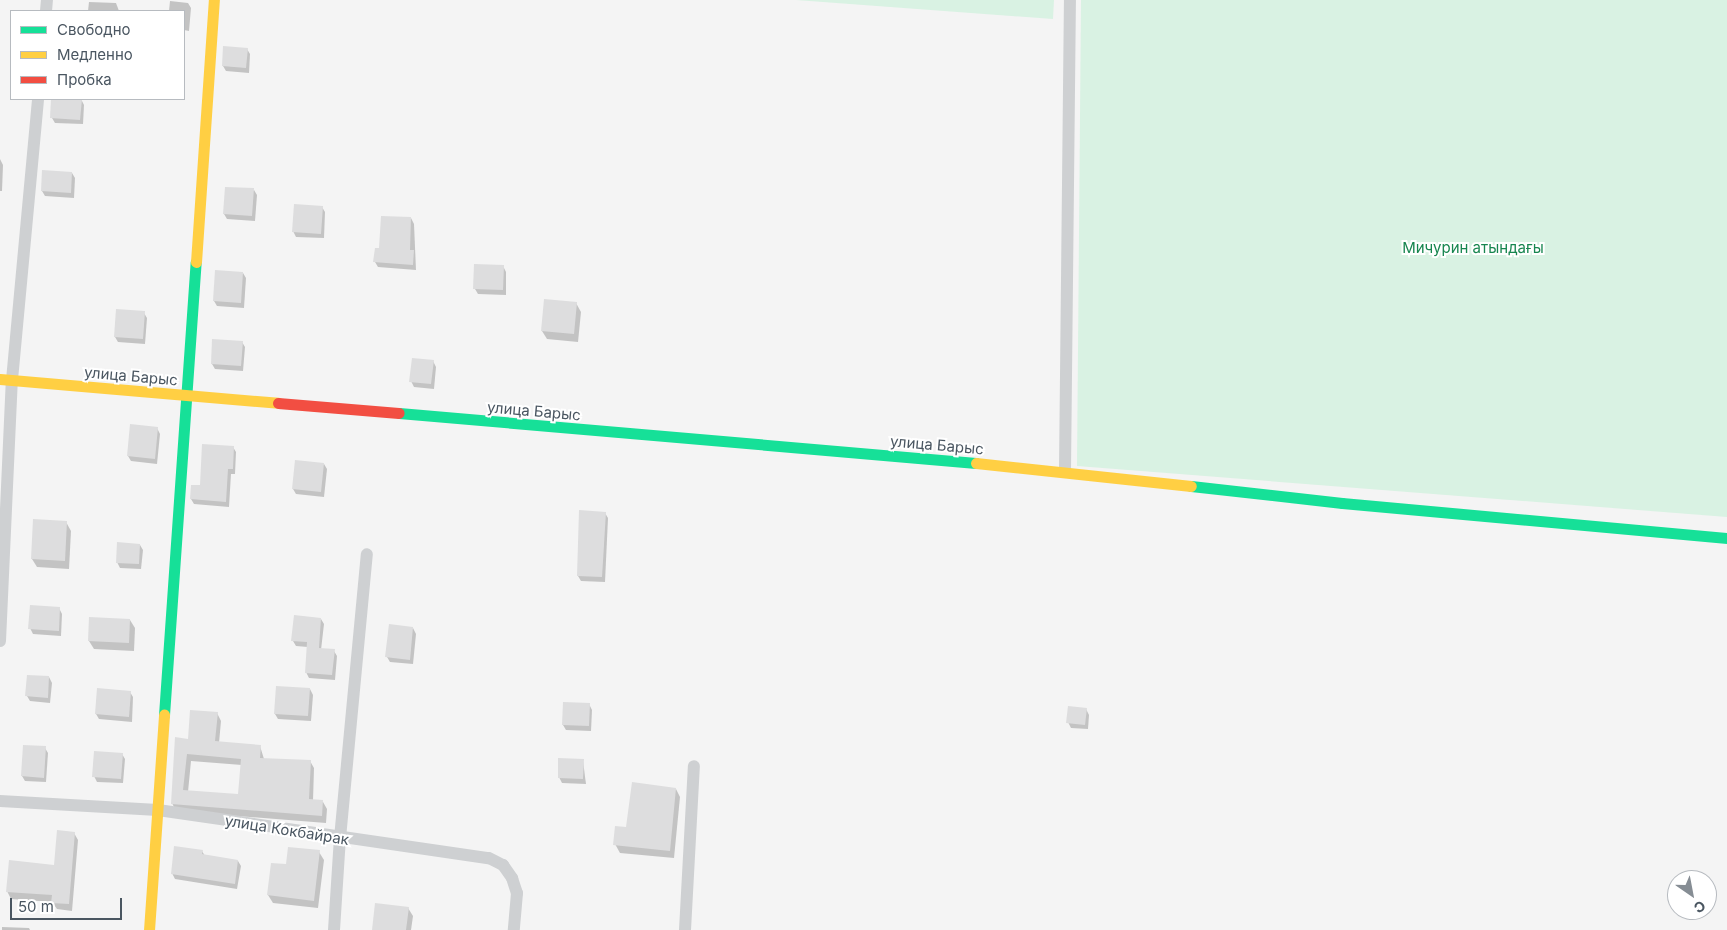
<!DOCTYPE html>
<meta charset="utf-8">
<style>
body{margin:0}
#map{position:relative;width:1727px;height:930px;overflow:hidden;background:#f4f4f4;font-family:Inter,sans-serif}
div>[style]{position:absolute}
.green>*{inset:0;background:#d9f2e3}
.shadow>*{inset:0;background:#0003}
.building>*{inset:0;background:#ddddde}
.street>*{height:12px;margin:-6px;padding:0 6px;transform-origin:6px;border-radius:6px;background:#ced0d2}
.fast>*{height:11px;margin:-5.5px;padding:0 5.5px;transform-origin:5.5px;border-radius:5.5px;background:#16e098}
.slow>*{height:11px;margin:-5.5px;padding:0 5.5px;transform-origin:5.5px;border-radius:5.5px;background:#ffcf43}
.jam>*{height:11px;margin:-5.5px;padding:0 5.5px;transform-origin:5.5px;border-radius:5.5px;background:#f24e42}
span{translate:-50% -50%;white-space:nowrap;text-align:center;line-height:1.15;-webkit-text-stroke:4px #fff;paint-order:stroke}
.park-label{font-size:15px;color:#17864f}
.street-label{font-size:15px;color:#4a5661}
.legend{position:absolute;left:10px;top:10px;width:175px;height:90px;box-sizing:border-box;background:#fff;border:1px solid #b7bbc0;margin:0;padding:6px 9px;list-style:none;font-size:15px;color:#4a5661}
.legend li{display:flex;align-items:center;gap:10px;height:25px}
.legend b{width:25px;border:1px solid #b7bbc0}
.north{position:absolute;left:1667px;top:870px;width:50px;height:50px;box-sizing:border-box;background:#fff;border:1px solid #b7bbc0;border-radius:50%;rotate:147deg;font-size:14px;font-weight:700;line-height:20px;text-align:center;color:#4a5661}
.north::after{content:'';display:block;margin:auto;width:18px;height:22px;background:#868d94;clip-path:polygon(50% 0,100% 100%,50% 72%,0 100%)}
.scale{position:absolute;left:10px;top:898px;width:112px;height:22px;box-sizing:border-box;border:2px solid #4a5661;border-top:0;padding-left:6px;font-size:15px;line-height:18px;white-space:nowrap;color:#4a5661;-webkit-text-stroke:4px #fff;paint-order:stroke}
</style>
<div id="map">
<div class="green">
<div style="clip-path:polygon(796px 0,1054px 0,1053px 19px)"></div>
<div style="clip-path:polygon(1081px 0,1727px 0,1727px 517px,1077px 466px)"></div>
</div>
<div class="shadow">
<div style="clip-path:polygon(170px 1px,188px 3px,191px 8px,189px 31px,184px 30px,184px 11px,169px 11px)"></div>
<div style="clip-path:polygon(89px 2px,116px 3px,119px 11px,88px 11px)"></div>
<div style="clip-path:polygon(224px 47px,247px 49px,250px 54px,249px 73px,226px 71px,223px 66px)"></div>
<div style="clip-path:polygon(53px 99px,81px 99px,84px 105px,83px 124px,55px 123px,52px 118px)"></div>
<div style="clip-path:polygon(0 159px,3px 165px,2px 191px,0 191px)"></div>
<div style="clip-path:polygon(43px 172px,72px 173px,75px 178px,74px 198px,45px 196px,42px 191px)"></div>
<div style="clip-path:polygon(254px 190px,257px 195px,255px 221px,227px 219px,224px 214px)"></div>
<div style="clip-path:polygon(322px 207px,325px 212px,324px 238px,296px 237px,293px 231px)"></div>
<div style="clip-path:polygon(411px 218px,414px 224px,416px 270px,378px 267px,375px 262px,381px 249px)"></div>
<div style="clip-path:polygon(503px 266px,506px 272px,506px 295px,478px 294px,475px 289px)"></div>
<div style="clip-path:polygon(243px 273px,246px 278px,244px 308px,217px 306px,214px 301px)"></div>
<div style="clip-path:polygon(576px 303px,581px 312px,578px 342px,547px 339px,542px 331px)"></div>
<div style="clip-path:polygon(144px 313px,147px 318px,145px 344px,118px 342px,115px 337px)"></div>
<div style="clip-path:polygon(242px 342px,245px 347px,243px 371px,215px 369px,212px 364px)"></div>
<div style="clip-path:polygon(433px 361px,436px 367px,434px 389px,414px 387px,411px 381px)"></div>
<div style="clip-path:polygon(157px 428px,160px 434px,157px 464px,131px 461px,128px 456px)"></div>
<div style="clip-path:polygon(233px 447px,236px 452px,235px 474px,231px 474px,229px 507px,194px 504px,191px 499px)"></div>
<div style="clip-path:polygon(324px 464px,327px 469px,324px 497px,296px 494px,293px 489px)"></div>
<div style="clip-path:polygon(605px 513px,608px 518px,605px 582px,581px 581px,578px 576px)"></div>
<div style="clip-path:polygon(66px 522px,71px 531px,69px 569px,37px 567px,32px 559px)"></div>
<div style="clip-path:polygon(140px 545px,143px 550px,141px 569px,120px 568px,117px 562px)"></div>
<div style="clip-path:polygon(59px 608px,62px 614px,61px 636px,33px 634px,30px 628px)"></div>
<div style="clip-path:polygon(321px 619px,324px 624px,321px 650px,334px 651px,337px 656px,335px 680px,309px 678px,306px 672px,308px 647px,296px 646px,293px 641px)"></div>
<div style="clip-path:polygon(130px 620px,135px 628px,134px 651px,94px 649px,89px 641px)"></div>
<div style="clip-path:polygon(413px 628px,416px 634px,413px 664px,390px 662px,387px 657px)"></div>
<div style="clip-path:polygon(49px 677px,52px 683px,50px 703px,30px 701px,27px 696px)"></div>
<div style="clip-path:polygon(310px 689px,313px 695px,311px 721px,278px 719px,275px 714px)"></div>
<div style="clip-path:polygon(130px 692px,133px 697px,132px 722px,99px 719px,96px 714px)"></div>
<div style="clip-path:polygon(589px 704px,592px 710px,591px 731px,566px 730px,563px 725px)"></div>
<div style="clip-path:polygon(1086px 709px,1089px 715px,1088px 729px,1071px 728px,1068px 722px)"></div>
<div style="clip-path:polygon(evenodd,217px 713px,221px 721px,219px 743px,260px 746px,264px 759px,310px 761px,314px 768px,313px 801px,323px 802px,327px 809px,326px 823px,176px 811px,172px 803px,189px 740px,217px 713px,191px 761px,242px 765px,239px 795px,188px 792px,191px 761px)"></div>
<div style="clip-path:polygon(45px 748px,48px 753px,46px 782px,25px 781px,22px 776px)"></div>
<div style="clip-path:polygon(122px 754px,125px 759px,123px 783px,97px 782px,94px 776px)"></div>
<div style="clip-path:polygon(583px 761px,586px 784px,562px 783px,559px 777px)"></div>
<div style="clip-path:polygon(676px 789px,680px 797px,674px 858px,620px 853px,615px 844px,627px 829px)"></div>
<div style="clip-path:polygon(74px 833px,78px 840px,72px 911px,57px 909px,52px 902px,11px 899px,7px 891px,56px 866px)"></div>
<div style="clip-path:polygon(202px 851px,205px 856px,238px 861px,241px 866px,237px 889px,175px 879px,172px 873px)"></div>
<div style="clip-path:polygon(319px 852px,324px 860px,318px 908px,273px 903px,268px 895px,288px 866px)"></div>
<div style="clip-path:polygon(408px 908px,413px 916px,411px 930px,373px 930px)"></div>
<div style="clip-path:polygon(2px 927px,29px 928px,30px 930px,2px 930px)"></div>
</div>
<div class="building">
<div style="clip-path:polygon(223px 46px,248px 48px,246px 68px,222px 66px)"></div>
<div style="clip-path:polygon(51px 99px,82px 99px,80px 120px,50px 118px)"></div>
<div style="clip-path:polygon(42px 170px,72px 172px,71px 193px,41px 191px)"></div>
<div style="clip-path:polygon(225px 187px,254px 188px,252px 216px,223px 214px)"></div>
<div style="clip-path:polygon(294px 204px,323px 206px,321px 234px,292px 232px)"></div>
<div style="clip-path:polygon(381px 216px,411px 217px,410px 250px,414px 250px,413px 265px,373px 262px,375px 248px,379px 248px)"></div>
<div style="clip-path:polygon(474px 264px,504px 265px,503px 290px,473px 289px)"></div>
<div style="clip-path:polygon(215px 270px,243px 272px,241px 303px,213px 301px)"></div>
<div style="clip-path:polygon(544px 299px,577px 302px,574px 334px,541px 331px)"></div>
<div style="clip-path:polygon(116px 309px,145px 311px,143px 339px,114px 337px)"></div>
<div style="clip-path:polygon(212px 339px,243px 341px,241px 366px,211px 364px)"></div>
<div style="clip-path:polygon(412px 358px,434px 360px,431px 384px,409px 382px)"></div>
<div style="clip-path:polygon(130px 424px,158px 427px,155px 459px,127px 456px)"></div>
<div style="clip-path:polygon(202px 444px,234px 446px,233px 469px,228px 469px,226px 502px,190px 499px,191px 485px,200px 485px)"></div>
<div style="clip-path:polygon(295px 460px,324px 463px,321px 492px,292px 489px)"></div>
<div style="clip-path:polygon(579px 510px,606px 512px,602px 577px,577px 576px)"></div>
<div style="clip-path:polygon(33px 519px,67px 521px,65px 561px,31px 559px)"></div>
<div style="clip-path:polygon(117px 542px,140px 544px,139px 564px,116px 563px)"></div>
<div style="clip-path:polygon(30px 605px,60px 607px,59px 631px,28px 629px)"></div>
<div style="clip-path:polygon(294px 615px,321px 618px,319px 648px,335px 649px,332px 675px,305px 673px,307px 642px,291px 641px)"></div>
<div style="clip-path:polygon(89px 617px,130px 619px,129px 643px,88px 641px)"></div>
<div style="clip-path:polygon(389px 624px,413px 627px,410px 660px,385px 657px)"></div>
<div style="clip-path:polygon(27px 675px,49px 676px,48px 698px,25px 696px)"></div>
<div style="clip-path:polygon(276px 686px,310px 688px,308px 716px,274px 714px)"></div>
<div style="clip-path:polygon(97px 688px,131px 691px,129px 717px,95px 714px)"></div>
<div style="clip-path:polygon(563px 702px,590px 703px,589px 726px,562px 725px)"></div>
<div style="clip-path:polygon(1068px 706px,1087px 708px,1085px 725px,1066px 723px)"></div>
<div style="clip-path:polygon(evenodd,190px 710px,218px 712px,215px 741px,261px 745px,260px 758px,311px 760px,309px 799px,323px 800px,322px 816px,171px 804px,175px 737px,188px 739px,190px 710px,187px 754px,241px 759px,238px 794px,183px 790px,187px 754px)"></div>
<div style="clip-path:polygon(23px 745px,46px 746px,44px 778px,21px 776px)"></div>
<div style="clip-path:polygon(94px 751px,123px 753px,121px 779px,92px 777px)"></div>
<div style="clip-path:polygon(558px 758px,584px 759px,583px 779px,558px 778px)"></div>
<div style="clip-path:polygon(632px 782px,676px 788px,670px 851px,613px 845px,615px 826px,626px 827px)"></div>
<div style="clip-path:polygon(57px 830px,75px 832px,69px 904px,51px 903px,52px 895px,6px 892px,9px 860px,54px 865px)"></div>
<div style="clip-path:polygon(174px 846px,203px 850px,202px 854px,238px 860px,235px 884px,171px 874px)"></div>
<div style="clip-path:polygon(288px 847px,320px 850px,314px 901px,267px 895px,271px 863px,286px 864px)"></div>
<div style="clip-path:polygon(375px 903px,409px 907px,406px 930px,372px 930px)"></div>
</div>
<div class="street">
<div style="left:46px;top:11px;width:11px;rotate:-85deg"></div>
<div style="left:1065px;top:471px;width:471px;rotate:-89.4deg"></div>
<div style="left:0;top:641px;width:261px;rotate:-87.4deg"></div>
<div style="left:12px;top:380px;width:282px;rotate:-84.7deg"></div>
<div style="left:0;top:801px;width:158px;rotate:3.3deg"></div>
<div style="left:158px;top:810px;width:334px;rotate:8.3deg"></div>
<div style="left:489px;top:858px;width:16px;rotate:27deg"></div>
<div style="left:503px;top:865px;width:16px;rotate:55deg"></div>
<div style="left:512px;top:878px;width:16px;rotate:72deg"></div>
<div style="left:517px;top:893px;width:37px;rotate:95deg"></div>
<div style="left:334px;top:930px;width:92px;rotate:-86.3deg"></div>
<div style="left:340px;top:838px;width:285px;rotate:-84.6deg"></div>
<div style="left:685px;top:930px;width:164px;rotate:-86.9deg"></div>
</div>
<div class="fast">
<div style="left:399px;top:413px;width:579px;rotate:4.95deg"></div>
<div style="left:1191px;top:486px;width:152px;rotate:6.4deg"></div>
<div style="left:1342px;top:503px;width:387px;rotate:5.2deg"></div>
<div style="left:164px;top:715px;width:454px;rotate:-86deg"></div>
</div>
<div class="slow">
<div style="left:196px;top:262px;width:263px;rotate:-86.1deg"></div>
<div style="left:0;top:379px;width:279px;rotate:4.9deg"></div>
<div style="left:976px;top:463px;width:216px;rotate:6.1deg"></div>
<div style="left:149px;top:930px;width:216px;rotate:-86deg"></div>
</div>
<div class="jam">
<div style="left:278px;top:403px;width:121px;rotate:4.7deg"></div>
</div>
<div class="park-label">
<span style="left:1473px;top:248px">Мичурин атындағы</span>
</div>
<div class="street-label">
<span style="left:131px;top:376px;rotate:5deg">улица Барыс</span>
<span style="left:534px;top:411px;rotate:5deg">улица Барыс</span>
<span style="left:937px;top:445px;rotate:5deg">улица Барыс</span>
<span style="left:287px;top:830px;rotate:9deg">улица Кокбайрак</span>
</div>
<ul class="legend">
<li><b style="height:6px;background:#16e098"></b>Свободно</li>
<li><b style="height:6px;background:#ffcf43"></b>Медленно</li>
<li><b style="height:6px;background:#f24e42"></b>Пробка</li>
</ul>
<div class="north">С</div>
<div class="scale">50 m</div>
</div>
